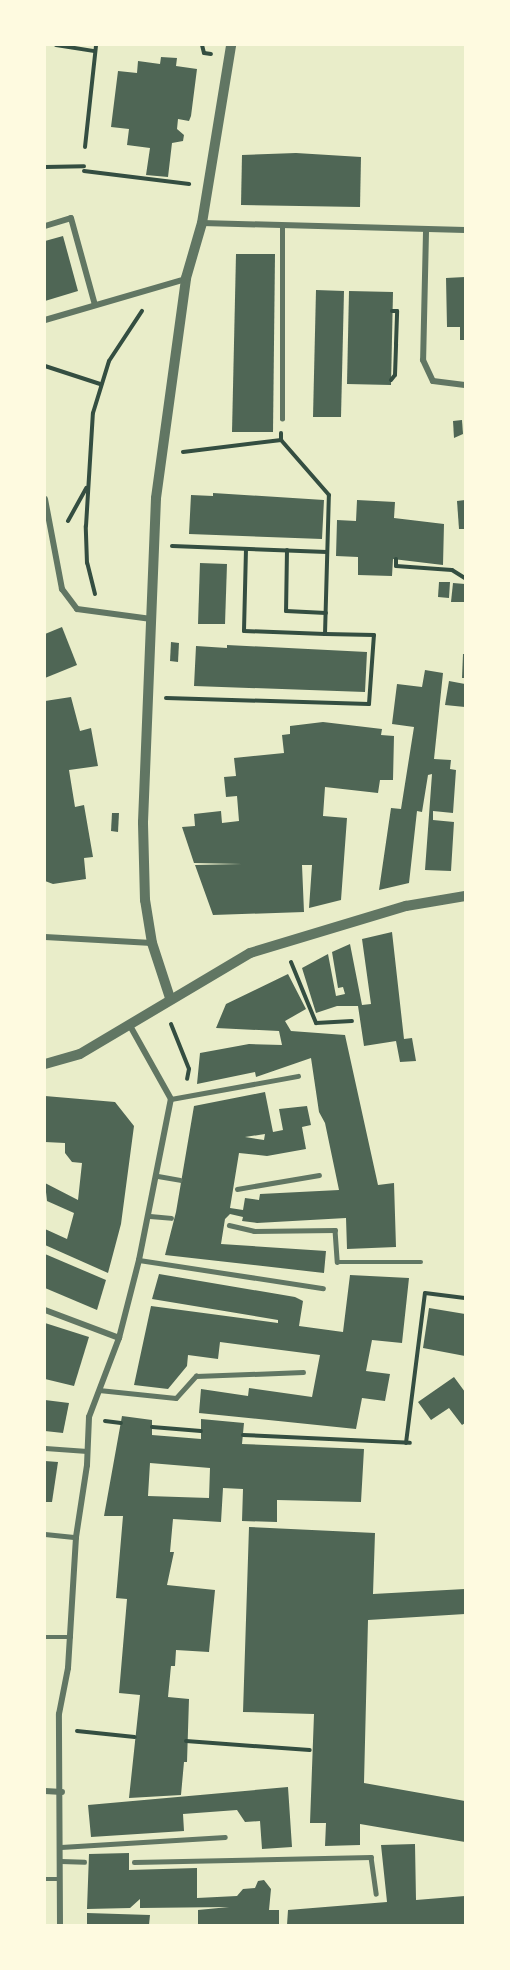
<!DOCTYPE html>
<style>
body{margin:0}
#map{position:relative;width:510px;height:1970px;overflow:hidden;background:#e9edc9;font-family:Overpass,sans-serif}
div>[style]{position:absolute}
.building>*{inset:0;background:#4f6655}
.path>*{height:4px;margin:-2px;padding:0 2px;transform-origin:2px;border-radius:2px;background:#344e41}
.service>*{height:4.5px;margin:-2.25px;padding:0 2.25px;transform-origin:2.25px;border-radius:2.25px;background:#617663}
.pedestrian>*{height:5px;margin:-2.5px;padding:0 2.5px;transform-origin:2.5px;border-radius:2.5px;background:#617663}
.minor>*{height:6px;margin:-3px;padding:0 3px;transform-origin:3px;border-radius:3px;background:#617663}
.tertiary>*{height:10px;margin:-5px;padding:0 5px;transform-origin:5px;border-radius:5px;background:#617663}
span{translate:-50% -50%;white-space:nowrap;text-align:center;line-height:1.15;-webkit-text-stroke:6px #fefae0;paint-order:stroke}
.frame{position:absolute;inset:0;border:46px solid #fefae0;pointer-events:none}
</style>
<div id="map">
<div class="building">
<div style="clip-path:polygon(161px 57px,177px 58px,176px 66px,197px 69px,191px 116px,189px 121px,178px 119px,177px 129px,184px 135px,183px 141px,172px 143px,168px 177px,146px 175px,150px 148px,127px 145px,129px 129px,111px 127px,118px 71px,137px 73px,138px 61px,160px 64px)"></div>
<div style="clip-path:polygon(296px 153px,361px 157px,360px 207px,241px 205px,242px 155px)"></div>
<div style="clip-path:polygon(63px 236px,78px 291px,45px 301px,45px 241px)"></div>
<div style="clip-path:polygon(236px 254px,275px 254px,273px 432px,232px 432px)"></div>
<div style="clip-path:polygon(465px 277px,465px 340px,460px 340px,460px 327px,447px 327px,446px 278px)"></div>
<div style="clip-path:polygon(316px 290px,344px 291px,341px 417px,313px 417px)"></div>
<div style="clip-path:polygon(349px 291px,393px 292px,391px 385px,347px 384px)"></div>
<div style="clip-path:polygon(462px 420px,463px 434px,454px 438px,453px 421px)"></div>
<div style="clip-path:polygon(213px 493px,324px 500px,322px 539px,189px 534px,191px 495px,213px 496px)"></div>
<div style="clip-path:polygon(357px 500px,395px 502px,394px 518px,444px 524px,443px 565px,393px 559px,392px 576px,358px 575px,358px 557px,336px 556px,337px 520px,356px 521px)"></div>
<div style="clip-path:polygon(465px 500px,465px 529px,459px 529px,457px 501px)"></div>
<div style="clip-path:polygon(200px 563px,227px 564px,225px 624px,198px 624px)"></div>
<div style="clip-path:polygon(439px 582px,450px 582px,449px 598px,438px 597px)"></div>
<div style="clip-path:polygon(453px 583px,465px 584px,464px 602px,451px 602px)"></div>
<div style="clip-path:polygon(62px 627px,77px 665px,45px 678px,45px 634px)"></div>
<div style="clip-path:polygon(171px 642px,179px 643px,178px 662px,170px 661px)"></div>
<div style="clip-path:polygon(227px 645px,367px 652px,365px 692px,194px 686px,196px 646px,227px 648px)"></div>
<div style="clip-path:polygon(463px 654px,465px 654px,465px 678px,462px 678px)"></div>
<div style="clip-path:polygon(425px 670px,443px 673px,434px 759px,451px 760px,450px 769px,456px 770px,453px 813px,433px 811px,433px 820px,454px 822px,451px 871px,425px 870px,432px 774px,428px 775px,422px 812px,417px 811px,409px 883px,379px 890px,391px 808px,401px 809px,414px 727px,392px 724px,397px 684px,422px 687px)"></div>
<div style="clip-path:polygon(449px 681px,465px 684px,465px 707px,445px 705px)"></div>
<div style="clip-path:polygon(71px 697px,80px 731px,91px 728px,98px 766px,69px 770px,75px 807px,84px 805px,93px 857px,84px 858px,86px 879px,53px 884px,45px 881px,45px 701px)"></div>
<div style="clip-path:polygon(323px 722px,382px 729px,381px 735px,394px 736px,393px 780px,380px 780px,378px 793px,325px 787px,323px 816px,347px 818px,341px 900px,309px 908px,312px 865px,302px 865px,304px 912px,213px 915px,195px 865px,242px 864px,194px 863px,182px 827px,195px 826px,194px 814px,221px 811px,222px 823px,239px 821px,237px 796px,226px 797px,224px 777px,236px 776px,234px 758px,284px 753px,282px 735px,290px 734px,290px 726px)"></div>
<div style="clip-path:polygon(112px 813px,119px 813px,118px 832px,111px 831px)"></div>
<div style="clip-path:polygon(392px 932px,404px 1039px,412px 1038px,416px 1061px,400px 1062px,396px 1041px,364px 1046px,358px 1006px,337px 1006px,316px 1013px,302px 968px,328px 954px,336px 996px,345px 994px,343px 987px,338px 988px,332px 952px,350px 944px,362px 1005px,371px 1004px,362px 939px)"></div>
<div style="clip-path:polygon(evenodd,288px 974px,306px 1009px,285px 1021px,291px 1031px,345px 1035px,378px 1185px,394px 1183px,396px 1247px,347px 1249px,346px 1218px,257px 1223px,242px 1221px,243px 1217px,230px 1214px,225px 1219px,221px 1244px,326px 1251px,324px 1273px,165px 1255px,176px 1212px,194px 1106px,265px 1092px,273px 1132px,283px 1130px,279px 1109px,307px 1106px,311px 1125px,302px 1127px,306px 1149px,267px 1156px,239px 1153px,230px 1208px,243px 1210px,245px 1198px,259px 1200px,260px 1194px,339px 1190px,325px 1123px,319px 1112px,311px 1058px,256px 1077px,255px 1072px,197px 1084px,200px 1053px,249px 1044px,282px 1045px,279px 1031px,216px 1028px,226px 1004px,288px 974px,265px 1134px,264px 1140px,245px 1137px,265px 1134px)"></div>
<div style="clip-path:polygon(45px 1096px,115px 1102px,134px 1126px,121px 1224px,108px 1273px,45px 1245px,45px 1229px,67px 1239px,74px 1213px,47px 1201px,45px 1183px,78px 1200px,82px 1163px,72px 1162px,65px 1153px,65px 1143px,45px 1142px)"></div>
<div style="clip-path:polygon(45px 1254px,106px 1280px,97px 1310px,45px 1288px)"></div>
<div style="clip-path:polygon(159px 1274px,295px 1297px,303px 1301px,299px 1326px,343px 1332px,350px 1275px,409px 1278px,402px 1343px,372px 1340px,366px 1371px,390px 1374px,385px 1401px,362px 1398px,356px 1429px,199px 1413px,201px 1389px,248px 1396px,249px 1388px,312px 1397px,320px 1355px,220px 1342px,218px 1359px,188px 1355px,187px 1366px,168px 1389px,134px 1385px,151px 1306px,278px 1323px,278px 1320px,152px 1299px)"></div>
<div style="clip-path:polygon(429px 1308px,465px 1314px,465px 1356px,423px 1348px)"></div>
<div style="clip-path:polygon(45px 1323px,89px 1337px,74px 1386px,45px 1379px)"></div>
<div style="clip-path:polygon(454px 1377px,465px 1392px,465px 1423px,462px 1425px,449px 1408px,431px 1420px,418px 1402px)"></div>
<div style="clip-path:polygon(45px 1400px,69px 1403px,63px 1433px,45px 1431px)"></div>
<div style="clip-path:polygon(evenodd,122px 1416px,152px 1420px,152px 1435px,201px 1439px,201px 1419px,244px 1423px,242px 1444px,364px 1449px,361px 1502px,277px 1500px,277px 1522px,242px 1521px,243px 1489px,223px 1488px,221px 1522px,173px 1519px,170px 1552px,174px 1552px,167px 1585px,215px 1590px,209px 1652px,176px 1650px,175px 1666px,171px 1666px,168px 1697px,189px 1699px,187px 1762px,184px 1762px,181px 1795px,129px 1798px,140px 1695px,119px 1693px,127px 1599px,116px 1598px,123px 1516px,104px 1516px,122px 1416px,150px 1463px,210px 1468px,209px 1498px,148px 1496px,150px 1463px)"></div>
<div style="clip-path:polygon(45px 1461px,58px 1462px,52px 1502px,45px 1502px)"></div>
<div style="clip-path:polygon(249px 1527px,375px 1533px,373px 1594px,465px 1589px,465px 1614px,368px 1620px,364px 1783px,465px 1801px,465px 1842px,360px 1824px,360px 1845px,325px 1846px,326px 1823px,310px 1823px,314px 1714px,243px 1712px)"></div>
<div style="clip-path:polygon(288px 1787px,292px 1847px,262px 1849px,260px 1821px,245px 1822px,237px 1810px,183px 1814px,184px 1831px,91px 1837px,88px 1805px)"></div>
<div style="clip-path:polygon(415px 1844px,416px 1900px,465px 1896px,465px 1925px,287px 1925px,288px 1910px,387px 1902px,381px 1845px)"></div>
<div style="clip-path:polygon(129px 1853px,129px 1870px,197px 1868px,197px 1898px,237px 1896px,243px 1889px,255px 1888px,258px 1881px,264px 1880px,271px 1889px,269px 1910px,279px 1910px,279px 1925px,198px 1925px,198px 1910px,229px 1907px,140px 1908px,140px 1899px,130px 1908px,87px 1909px,89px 1854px)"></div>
<div style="clip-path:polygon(87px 1913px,150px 1915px,149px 1925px,87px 1925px)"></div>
</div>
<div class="path">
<div style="left:56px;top:45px;width:39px;rotate:9deg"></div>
<div style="left:202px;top:45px;width:8px;rotate:76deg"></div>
<div style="left:204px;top:53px;width:7px;rotate:8deg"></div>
<div style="left:85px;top:147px;width:103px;rotate:-83.8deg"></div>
<div style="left:45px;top:167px;width:39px;rotate:-1deg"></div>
<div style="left:84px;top:171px;width:106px;rotate:7.1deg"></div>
<div style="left:45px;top:366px;width:58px;rotate:18.1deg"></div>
<div style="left:391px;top:380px;width:6px;rotate:-51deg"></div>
<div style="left:395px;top:375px;width:31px;rotate:-88deg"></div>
<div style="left:396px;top:344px;width:33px;rotate:-88deg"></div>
<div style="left:397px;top:311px;width:5px;rotate:180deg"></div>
<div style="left:183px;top:452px;width:99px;rotate:-7deg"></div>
<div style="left:68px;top:521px;width:38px;rotate:-61deg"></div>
<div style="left:172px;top:546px;width:155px;rotate:2.2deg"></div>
<div style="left:246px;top:549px;width:82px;rotate:91.4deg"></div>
<div style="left:244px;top:631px;width:81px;rotate:2.1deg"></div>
<div style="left:287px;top:550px;width:61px;rotate:90.9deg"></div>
<div style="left:286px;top:611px;width:40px;rotate:2.9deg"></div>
<div style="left:396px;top:559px;width:7px;rotate:90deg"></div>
<div style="left:396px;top:566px;width:56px;rotate:4.1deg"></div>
<div style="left:452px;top:570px;width:15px;rotate:32deg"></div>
<div style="left:95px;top:594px;width:32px;rotate:-104deg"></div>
<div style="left:87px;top:563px;width:37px;rotate:-92deg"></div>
<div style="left:86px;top:526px;width:113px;rotate:-86.5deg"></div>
<div style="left:93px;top:413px;width:54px;rotate:-72.9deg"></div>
<div style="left:109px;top:361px;width:60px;rotate:-56.6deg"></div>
<div style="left:166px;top:698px;width:203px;rotate:1.7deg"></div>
<div style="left:369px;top:704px;width:69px;rotate:-85.9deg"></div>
<div style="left:374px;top:635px;width:49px;rotate:-178.8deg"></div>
<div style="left:325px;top:634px;width:139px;rotate:-88.4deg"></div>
<div style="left:329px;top:495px;width:73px;rotate:-131.1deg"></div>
<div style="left:281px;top:440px;width:7px;rotate:-90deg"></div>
<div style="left:291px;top:962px;width:66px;rotate:67.7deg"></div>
<div style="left:316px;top:1023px;width:36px;rotate:-3deg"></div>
<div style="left:171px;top:1024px;width:48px;rotate:68.2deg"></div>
<div style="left:189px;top:1069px;width:10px;rotate:101deg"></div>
<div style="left:105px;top:1421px;width:16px;rotate:7deg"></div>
<div style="left:152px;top:1427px;width:49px;rotate:4.7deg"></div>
<div style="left:243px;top:1435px;width:167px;rotate:2.7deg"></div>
<div style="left:406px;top:1443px;width:151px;rotate:-82.8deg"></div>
<div style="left:425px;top:1293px;width:40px;rotate:7.1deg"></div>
<div style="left:77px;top:1731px;width:58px;rotate:5.9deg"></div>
<div style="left:186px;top:1741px;width:124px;rotate:4.2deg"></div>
</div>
<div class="service">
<div style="left:282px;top:419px;width:193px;rotate:-90deg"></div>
<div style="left:171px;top:1099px;width:129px;rotate:-10.3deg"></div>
<div style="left:158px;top:1176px;width:22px;rotate:10deg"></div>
<div style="left:237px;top:1189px;width:83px;rotate:-9.7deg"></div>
<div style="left:150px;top:1216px;width:21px;rotate:5deg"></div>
<div style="left:229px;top:1225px;width:26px;rotate:13deg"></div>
<div style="left:254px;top:1231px;width:81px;rotate:-0.7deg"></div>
<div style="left:335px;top:1230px;width:32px;rotate:86deg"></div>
<div style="left:337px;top:1262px;width:84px"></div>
<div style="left:139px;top:1260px;width:186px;rotate:8.7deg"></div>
<div style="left:99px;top:1390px;width:77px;rotate:5.9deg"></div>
<div style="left:176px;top:1398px;width:30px;rotate:-48deg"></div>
<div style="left:196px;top:1376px;width:107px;rotate:-2.1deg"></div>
<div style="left:45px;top:1534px;width:31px;rotate:6deg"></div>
<div style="left:45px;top:1637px;width:26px"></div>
<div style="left:61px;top:1847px;width:164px;rotate:-3.5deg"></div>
<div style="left:61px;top:1861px;width:23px;rotate:2deg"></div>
<div style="left:134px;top:1862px;width:237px;rotate:-1.2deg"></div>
<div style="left:371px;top:1857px;width:37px;rotate:82deg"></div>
<div style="left:45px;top:1879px;width:15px"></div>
</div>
<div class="pedestrian">
<div style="left:45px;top:1448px;width:42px;rotate:4.1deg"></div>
</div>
<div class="minor">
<div style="left:202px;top:223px;width:263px;rotate:1.5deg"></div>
<div style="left:45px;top:226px;width:27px;rotate:-17deg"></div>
<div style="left:71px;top:218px;width:90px;rotate:74.6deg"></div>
<div style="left:426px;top:232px;width:128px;rotate:91.3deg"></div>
<div style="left:423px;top:360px;width:23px;rotate:65deg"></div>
<div style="left:433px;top:381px;width:32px;rotate:7deg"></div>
<div style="left:45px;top:320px;width:147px;rotate:-16.2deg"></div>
<div style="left:45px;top:499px;width:92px;rotate:79.3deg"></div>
<div style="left:62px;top:589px;width:25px;rotate:53deg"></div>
<div style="left:77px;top:609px;width:75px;rotate:7.7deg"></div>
<div style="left:45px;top:937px;width:107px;rotate:3.2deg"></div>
<div style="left:45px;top:1310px;width:79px;rotate:20.7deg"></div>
<div style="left:45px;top:1791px;width:17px;rotate:3deg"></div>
<div style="left:60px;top:1925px;width:211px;rotate:-90.3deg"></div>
<div style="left:59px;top:1714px;width:47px;rotate:-78.9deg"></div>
<div style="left:68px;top:1668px;width:131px;rotate:-86.5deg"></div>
<div style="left:76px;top:1537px;width:73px;rotate:-81.3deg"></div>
<div style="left:87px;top:1465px;width:48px;rotate:-87.6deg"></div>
<div style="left:89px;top:1417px;width:85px;rotate:-69.2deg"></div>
<div style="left:119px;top:1338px;width:81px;rotate:-75.6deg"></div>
<div style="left:139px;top:1260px;width:164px;rotate:-78.8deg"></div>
<div style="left:171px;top:1099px;width:86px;rotate:-119.2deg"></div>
</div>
<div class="tertiary">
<div style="left:170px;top:998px;width:58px;rotate:-108.1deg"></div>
<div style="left:152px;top:943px;width:44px;rotate:-99.2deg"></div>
<div style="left:145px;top:900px;width:78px;rotate:-91.5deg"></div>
<div style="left:143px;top:822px;width:324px;rotate:-87.7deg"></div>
<div style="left:156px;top:498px;width:222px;rotate:-82.2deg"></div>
<div style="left:186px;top:278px;width:57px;rotate:-73.8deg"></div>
<div style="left:202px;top:223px;width:180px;rotate:-80.7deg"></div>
<div style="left:45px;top:1064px;width:36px;rotate:-16deg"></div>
<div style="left:80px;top:1054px;width:198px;rotate:-30.7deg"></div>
<div style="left:250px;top:953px;width:163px;rotate:-16.8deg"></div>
<div style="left:406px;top:906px;width:60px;rotate:-9.6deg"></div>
</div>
<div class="frame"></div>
</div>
